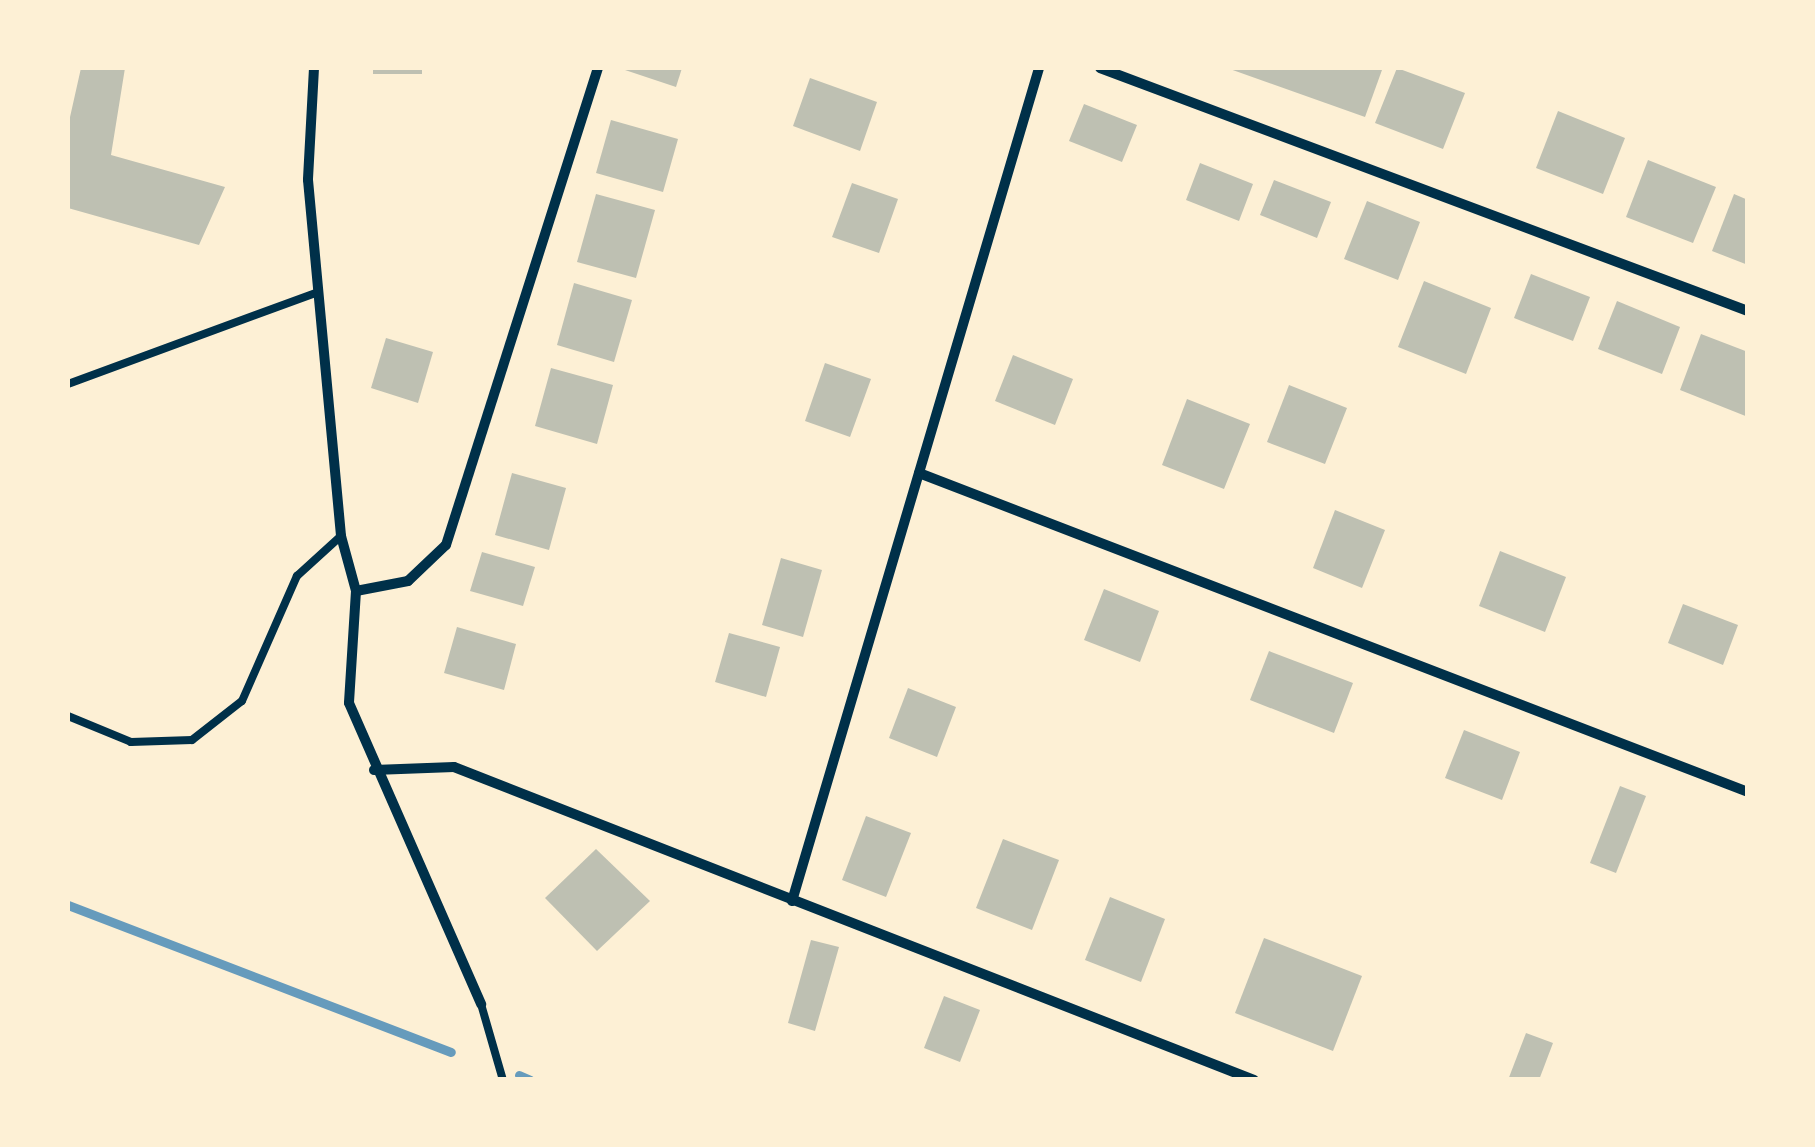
<!DOCTYPE html>
<style>
body{margin:0}
#map{position:relative;width:1815px;height:1147px;overflow:hidden;background:#fdf0d5;font-family:"Fira Sans Condensed",sans-serif}
div>[style]{position:absolute}
.stream>*{height:9px;margin:-4.5px;padding:0 4.5px;transform-origin:4.5px;border-radius:4.5px;background:#669bbc}
.building>*{inset:0;background:#bec0b2}
.service>*{height:8px;margin:-4px;padding:0 4px;transform-origin:4px;border-radius:4px;background:#003049}
.minor>*{height:10px;margin:-5px;padding:0 5px;transform-origin:5px;border-radius:5px;background:#003049}
span{translate:-50% -50%;white-space:nowrap;text-align:center;line-height:1.15;-webkit-text-stroke:8px #fdf0d5;paint-order:stroke}
.frame{position:absolute;inset:0;border:70px solid #fdf0d5;pointer-events:none}
</style>
<div id="map">
<div class="stream">
<div style="left:68px;top:905px;width:410px;rotate:21deg"></div>
<div style="left:519px;top:1075px;width:12px;rotate:24deg"></div>
</div>
<div class="building">
<div style="clip-path:polygon(81px 68px,125px 68px,111px 155px,225px 187px,199px 245px,68px 208px,68px 126px)"></div>
<div style="clip-path:polygon(373px 68px,422px 68px,422px 74px,373px 74px)"></div>
<div style="clip-path:polygon(619px 68px,682px 68px,676px 87px)"></div>
<div style="clip-path:polygon(1227px 68px,1374px 68px,1382px 70px,1365px 117px)"></div>
<div style="clip-path:polygon(1397px 68px,1465px 93px,1443px 149px,1375px 123px)"></div>
<div style="clip-path:polygon(810px 78px,877px 102px,860px 151px,793px 126px)"></div>
<div style="clip-path:polygon(1084px 104px,1137px 125px,1122px 162px,1069px 141px)"></div>
<div style="clip-path:polygon(1558px 111px,1625px 138px,1603px 194px,1536px 168px)"></div>
<div style="clip-path:polygon(611px 120px,678px 139px,663px 192px,596px 173px)"></div>
<div style="clip-path:polygon(1648px 160px,1716px 187px,1693px 243px,1626px 217px)"></div>
<div style="clip-path:polygon(1200px 163px,1253px 184px,1239px 221px,1186px 200px)"></div>
<div style="clip-path:polygon(1274px 180px,1331px 202px,1317px 238px,1260px 215px)"></div>
<div style="clip-path:polygon(852px 183px,898px 199px,879px 253px,832px 237px)"></div>
<div style="clip-path:polygon(596px 194px,655px 210px,636px 278px,577px 262px)"></div>
<div style="clip-path:polygon(1734px 194px,1748px 200px,1748px 265px,1712px 251px)"></div>
<div style="clip-path:polygon(1367px 201px,1420px 222px,1398px 280px,1344px 259px)"></div>
<div style="clip-path:polygon(1531px 274px,1590px 297px,1573px 341px,1514px 318px)"></div>
<div style="clip-path:polygon(1424px 281px,1491px 308px,1466px 374px,1398px 347px)"></div>
<div style="clip-path:polygon(574px 283px,632px 300px,614px 362px,557px 345px)"></div>
<div style="clip-path:polygon(1617px 301px,1680px 327px,1662px 374px,1598px 349px)"></div>
<div style="clip-path:polygon(1701px 334px,1748px 352px,1748px 417px,1680px 390px)"></div>
<div style="clip-path:polygon(386px 338px,433px 352px,418px 403px,371px 388px)"></div>
<div style="clip-path:polygon(1013px 355px,1073px 379px,1055px 425px,995px 401px)"></div>
<div style="clip-path:polygon(825px 363px,871px 379px,850px 437px,805px 421px)"></div>
<div style="clip-path:polygon(551px 368px,613px 385px,597px 444px,535px 426px)"></div>
<div style="clip-path:polygon(1289px 385px,1347px 408px,1325px 464px,1267px 442px)"></div>
<div style="clip-path:polygon(1187px 399px,1250px 424px,1224px 489px,1162px 465px)"></div>
<div style="clip-path:polygon(512px 473px,566px 488px,549px 550px,495px 535px)"></div>
<div style="clip-path:polygon(1335px 510px,1385px 530px,1362px 588px,1313px 568px)"></div>
<div style="clip-path:polygon(1500px 551px,1566px 577px,1545px 632px,1479px 606px)"></div>
<div style="clip-path:polygon(482px 552px,535px 567px,523px 606px,470px 591px)"></div>
<div style="clip-path:polygon(781px 558px,822px 570px,803px 637px,762px 625px)"></div>
<div style="clip-path:polygon(1104px 589px,1159px 611px,1140px 662px,1084px 640px)"></div>
<div style="clip-path:polygon(1683px 604px,1738px 625px,1723px 665px,1668px 643px)"></div>
<div style="clip-path:polygon(457px 627px,516px 644px,504px 690px,444px 673px)"></div>
<div style="clip-path:polygon(729px 633px,780px 647px,766px 697px,715px 682px)"></div>
<div style="clip-path:polygon(1269px 651px,1353px 683px,1334px 733px,1250px 700px)"></div>
<div style="clip-path:polygon(908px 688px,956px 707px,937px 757px,889px 738px)"></div>
<div style="clip-path:polygon(1464px 730px,1520px 752px,1502px 800px,1445px 778px)"></div>
<div style="clip-path:polygon(1620px 786px,1646px 796px,1616px 873px,1590px 863px)"></div>
<div style="clip-path:polygon(866px 816px,911px 833px,886px 897px,842px 880px)"></div>
<div style="clip-path:polygon(1003px 839px,1059px 860px,1032px 930px,976px 908px)"></div>
<div style="clip-path:polygon(596px 849px,650px 901px,597px 951px,545px 898px)"></div>
<div style="clip-path:polygon(1110px 897px,1165px 919px,1141px 982px,1085px 960px)"></div>
<div style="clip-path:polygon(1264px 938px,1362px 976px,1333px 1051px,1235px 1013px)"></div>
<div style="clip-path:polygon(811px 940px,839px 947px,815px 1031px,788px 1023px)"></div>
<div style="clip-path:polygon(944px 996px,980px 1010px,960px 1062px,924px 1048px)"></div>
<div style="clip-path:polygon(1526px 1033px,1553px 1043px,1539px 1080px,1508px 1080px)"></div>
</div>
<div class="service">
<div style="left:68px;top:384px;width:266px;rotate:-20.2deg"></div>
<div style="left:68px;top:716px;width:68px;rotate:22.4deg"></div>
<div style="left:131px;top:742px;width:61px;rotate:-1.9deg"></div>
<div style="left:192px;top:740px;width:63px;rotate:-38deg"></div>
<div style="left:242px;top:701px;width:137px;rotate:-66.3deg"></div>
<div style="left:297px;top:576px;width:59px;rotate:-42.3deg"></div>
<div style="left:481px;top:1004px;width:79px;rotate:73.9deg"></div>
</div>
<div class="minor">
<div style="left:314px;top:68px;width:112px;rotate:93.1deg"></div>
<div style="left:308px;top:180px;width:358px;rotate:84.7deg"></div>
<div style="left:341px;top:536px;width:57px;rotate:74.7deg"></div>
<div style="left:356px;top:591px;width:112px;rotate:93.6deg"></div>
<div style="left:349px;top:703px;width:329px;rotate:66.3deg"></div>
<div style="left:1100px;top:68px;width:692px;rotate:20.56deg"></div>
<div style="left:919px;top:473px;width:888px;rotate:21.05deg"></div>
<div style="left:356px;top:591px;width:53px;rotate:-10.9deg"></div>
<div style="left:408px;top:581px;width:52px;rotate:-43.5deg"></div>
<div style="left:446px;top:545px;width:501px;rotate:-72.33deg"></div>
<div style="left:374px;top:770px;width:80px;rotate:-2.1deg"></div>
<div style="left:454px;top:767px;width:859px;rotate:21.37deg"></div>
<div style="left:792px;top:901px;width:869px;rotate:-73.48deg"></div>
</div>
<div class="frame"></div>
</div>
